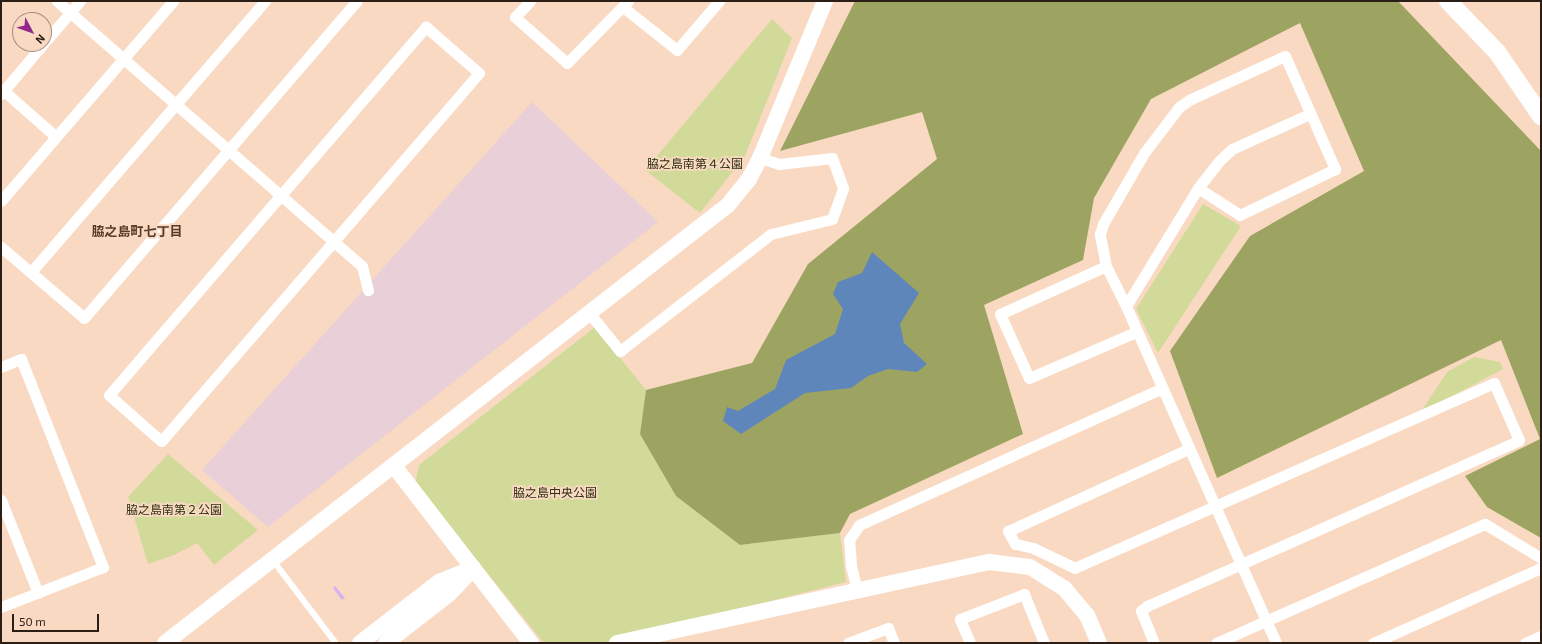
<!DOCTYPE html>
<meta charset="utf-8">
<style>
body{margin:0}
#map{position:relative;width:1542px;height:644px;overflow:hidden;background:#fad9c2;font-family:"Exo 2","Noto Sans JP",sans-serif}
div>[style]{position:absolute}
.education>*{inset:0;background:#e8cfd8}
.green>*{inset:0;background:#d2da9a}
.forest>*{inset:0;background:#9da461}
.water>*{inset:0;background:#5f86ba}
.building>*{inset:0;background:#d4b3f0}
.lane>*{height:5.5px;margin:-2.75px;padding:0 2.75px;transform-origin:2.75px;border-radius:2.75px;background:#fff}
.street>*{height:11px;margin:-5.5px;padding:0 5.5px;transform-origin:5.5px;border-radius:5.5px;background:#fff}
.secondary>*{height:16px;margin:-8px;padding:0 8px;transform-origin:8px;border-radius:8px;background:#fff}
.primary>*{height:18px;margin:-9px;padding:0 9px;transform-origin:9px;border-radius:9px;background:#fff}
span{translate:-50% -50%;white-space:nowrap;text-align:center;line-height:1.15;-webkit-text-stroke:3.5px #fad9c2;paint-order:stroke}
.park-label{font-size:12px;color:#2d3012}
.neighbourhood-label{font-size:13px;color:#563b28;font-weight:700}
.frame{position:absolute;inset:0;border:2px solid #2a1e16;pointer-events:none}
.north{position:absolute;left:12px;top:12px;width:40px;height:40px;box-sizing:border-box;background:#fad9c2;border:1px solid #a78e7d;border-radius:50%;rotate:131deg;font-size:11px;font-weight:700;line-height:16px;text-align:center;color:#2a1e16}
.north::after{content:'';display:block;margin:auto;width:14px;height:18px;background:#92288b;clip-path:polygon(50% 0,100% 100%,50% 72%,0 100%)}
.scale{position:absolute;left:12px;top:614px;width:87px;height:18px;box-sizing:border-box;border:2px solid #2a1e16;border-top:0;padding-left:5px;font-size:12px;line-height:14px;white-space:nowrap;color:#2a1e16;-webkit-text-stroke:3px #fad9c2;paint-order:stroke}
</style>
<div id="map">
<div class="education">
<div style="clip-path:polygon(532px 102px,658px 222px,268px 527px,202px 470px)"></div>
</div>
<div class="green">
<div style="clip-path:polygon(772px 19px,792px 38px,745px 156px,700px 213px,645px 170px)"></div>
<div style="clip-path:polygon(1203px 204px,1241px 226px,1158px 353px,1136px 309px)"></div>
<div style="clip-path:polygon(595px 327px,646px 390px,640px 434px,740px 545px,840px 533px,846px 582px,604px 643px,544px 643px,415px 484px,419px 465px)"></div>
<div style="clip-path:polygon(1474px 357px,1500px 362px,1503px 369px,1420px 413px,1447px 372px)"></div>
<div style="clip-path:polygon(168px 454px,258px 530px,214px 565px,197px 543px,174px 555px,148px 564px,128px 497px)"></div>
</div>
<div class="forest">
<div style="clip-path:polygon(855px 1px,1398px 1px,1541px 151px,1541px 538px,1487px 507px,1465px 476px,1540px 439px,1501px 340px,1217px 478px,1170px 351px,1250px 236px,1364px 171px,1300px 23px,1151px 99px,1094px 198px,1083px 260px,984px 305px,1023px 434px,850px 514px,840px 533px,740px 545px,676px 496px,640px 434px,646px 390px,752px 363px,808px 264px,937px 159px,922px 112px,780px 151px)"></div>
</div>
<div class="water">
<div style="clip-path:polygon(872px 252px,919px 293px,900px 324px,904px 343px,927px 364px,917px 372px,888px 369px,868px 376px,851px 388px,805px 393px,741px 434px,723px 421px,727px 407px,738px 411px,775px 389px,786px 360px,835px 334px,843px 309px,833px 294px,838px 282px,862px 273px)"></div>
</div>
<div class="building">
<div style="clip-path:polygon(335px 586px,345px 598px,342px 600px,333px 588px)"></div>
</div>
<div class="lane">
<div style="left:273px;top:560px;width:104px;rotate:52.8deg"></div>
</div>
<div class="street">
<div style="left:57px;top:1px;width:404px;rotate:41deg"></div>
<div style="left:362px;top:266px;width:25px;rotate:76deg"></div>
<div style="left:530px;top:1px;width:22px;rotate:133deg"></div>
<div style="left:515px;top:17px;width:69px;rotate:41.5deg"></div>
<div style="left:567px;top:63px;width:87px;rotate:-45.5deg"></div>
<div style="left:623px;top:7px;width:69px;rotate:38.5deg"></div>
<div style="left:677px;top:50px;width:65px;rotate:-49.4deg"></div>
<div style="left:426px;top:27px;width:70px;rotate:41deg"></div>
<div style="left:479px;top:73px;width:486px;rotate:130.8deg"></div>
<div style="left:161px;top:441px;width:69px;rotate:-138.5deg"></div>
<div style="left:109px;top:395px;width:486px;rotate:-49.3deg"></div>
<div style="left:44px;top:43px;width:55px;rotate:-49.4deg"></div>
<div style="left:1285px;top:56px;width:124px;rotate:66.1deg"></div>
<div style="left:1335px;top:169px;width:106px;rotate:154.2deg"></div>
<div style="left:1240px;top:215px;width:50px;rotate:-147.3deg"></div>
<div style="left:1198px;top:188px;width:138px;rotate:121.4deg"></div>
<div style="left:1126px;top:306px;width:45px;rotate:-116.6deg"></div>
<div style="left:1106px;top:266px;width:33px;rotate:-101deg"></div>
<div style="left:1100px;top:234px;width:10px;rotate:-73deg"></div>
<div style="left:1103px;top:224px;width:82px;rotate:-60deg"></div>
<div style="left:1144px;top:153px;width:58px;rotate:-52.7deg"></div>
<div style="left:1179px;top:107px;width:14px;rotate:-34deg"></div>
<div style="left:1191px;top:99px;width:103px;rotate:-24.6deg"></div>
<div style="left:4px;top:91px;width:69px;rotate:41.5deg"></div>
<div style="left:1px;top:94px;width:65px;rotate:-50deg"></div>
<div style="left:1198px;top:188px;width:33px;rotate:-52deg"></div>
<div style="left:1218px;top:162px;width:19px;rotate:-43deg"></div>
<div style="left:1232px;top:149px;width:85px;rotate:-24.4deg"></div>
<div style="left:1px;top:201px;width:264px;rotate:-49.3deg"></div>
<div style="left:1px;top:247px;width:109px;rotate:40.5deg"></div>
<div style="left:84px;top:318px;width:418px;rotate:-49.3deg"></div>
<div style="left:1106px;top:266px;width:116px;rotate:155.6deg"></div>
<div style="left:1000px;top:314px;width:70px;rotate:65.6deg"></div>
<div style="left:1029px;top:378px;width:116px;rotate:-23.3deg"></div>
<div style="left:31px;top:272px;width:358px;rotate:-49.2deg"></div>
<div style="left:1126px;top:306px;width:369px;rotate:66deg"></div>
<div style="left:590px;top:314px;width:48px;rotate:51deg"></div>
<div style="left:620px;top:351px;width:191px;rotate:-37.8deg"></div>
<div style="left:771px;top:234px;width:63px;rotate:-13.8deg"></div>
<div style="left:832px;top:219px;width:33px;rotate:-70deg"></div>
<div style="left:843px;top:188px;width:32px;rotate:-110deg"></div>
<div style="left:832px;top:158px;width:53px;rotate:173.5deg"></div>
<div style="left:779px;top:164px;width:20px;rotate:-162deg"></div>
<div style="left:1px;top:367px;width:22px;rotate:-22deg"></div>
<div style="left:21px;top:359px;width:224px;rotate:68.5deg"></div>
<div style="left:103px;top:567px;width:110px;rotate:158.6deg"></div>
<div style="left:1px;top:500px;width:100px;rotate:68.3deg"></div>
<div style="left:857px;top:590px;width:25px;rotate:-104deg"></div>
<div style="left:851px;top:566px;width:26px;rotate:-94deg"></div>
<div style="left:849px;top:540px;width:18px;rotate:-56deg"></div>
<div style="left:859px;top:525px;width:333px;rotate:-24.3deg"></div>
<div style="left:848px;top:643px;width:43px;rotate:-20.6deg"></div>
<div style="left:888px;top:628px;width:16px;rotate:68deg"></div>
<div style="left:970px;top:643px;width:26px;rotate:-113deg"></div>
<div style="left:960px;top:619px;width:69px;rotate:-21.3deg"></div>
<div style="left:1024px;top:594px;width:53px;rotate:67.8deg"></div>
<div style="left:1154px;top:643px;width:35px;rotate:-112deg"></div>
<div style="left:1141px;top:611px;width:8px;rotate:-40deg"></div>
<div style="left:1147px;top:606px;width:407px;rotate:-24deg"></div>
<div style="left:1519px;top:440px;width:62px;rotate:-113.7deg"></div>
<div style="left:1494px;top:383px;width:458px;rotate:156.2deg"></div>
<div style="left:1075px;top:568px;width:47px;rotate:-154.5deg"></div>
<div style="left:1033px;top:548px;width:18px;rotate:-167deg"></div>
<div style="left:1015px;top:544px;width:15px;rotate:-118deg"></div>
<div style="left:1008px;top:531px;width:198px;rotate:-24.5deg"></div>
<div style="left:1216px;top:643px;width:294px;rotate:-23.9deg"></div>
<div style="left:1485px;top:524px;width:66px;rotate:31.3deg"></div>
<div style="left:1373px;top:643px;width:184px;rotate:-24.1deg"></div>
<div style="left:1525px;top:643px;width:17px;rotate:-24deg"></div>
</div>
<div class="secondary">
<div style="left:394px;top:466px;width:224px;rotate:52.3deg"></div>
<div style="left:165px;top:643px;width:713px;rotate:-37.88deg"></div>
<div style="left:728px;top:205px;width:33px;rotate:-51deg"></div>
<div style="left:749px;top:179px;width:24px;rotate:-62deg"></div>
<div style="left:760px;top:158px;width:170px;rotate:-67.5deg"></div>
<div style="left:360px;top:643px;width:100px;rotate:-37.7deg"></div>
<div style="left:439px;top:582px;width:37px;rotate:-22deg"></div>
<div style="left:386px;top:643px;width:80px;rotate:-37.9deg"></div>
<div style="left:449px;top:594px;width:32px;rotate:-46deg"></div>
<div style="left:617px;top:643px;width:381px;rotate:-12.3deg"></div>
<div style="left:989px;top:562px;width:41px;rotate:7deg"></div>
<div style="left:1030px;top:567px;width:40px;rotate:32deg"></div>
<div style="left:1064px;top:588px;width:35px;rotate:50deg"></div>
<div style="left:1087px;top:615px;width:30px;rotate:67deg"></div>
</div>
<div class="primary">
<div style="left:1448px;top:1px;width:71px;rotate:46.1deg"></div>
<div style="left:1497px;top:52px;width:78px;rotate:55.5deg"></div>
</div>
<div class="park-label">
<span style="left:695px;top:164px">脇之島南第４公園</span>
<span style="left:555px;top:493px">脇之島中央公園</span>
<span style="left:174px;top:510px">脇之島南第２公園</span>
</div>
<div class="neighbourhood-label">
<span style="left:137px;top:231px">脇之島町七丁目</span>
</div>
<div class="frame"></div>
<div class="north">N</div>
<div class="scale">50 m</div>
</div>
